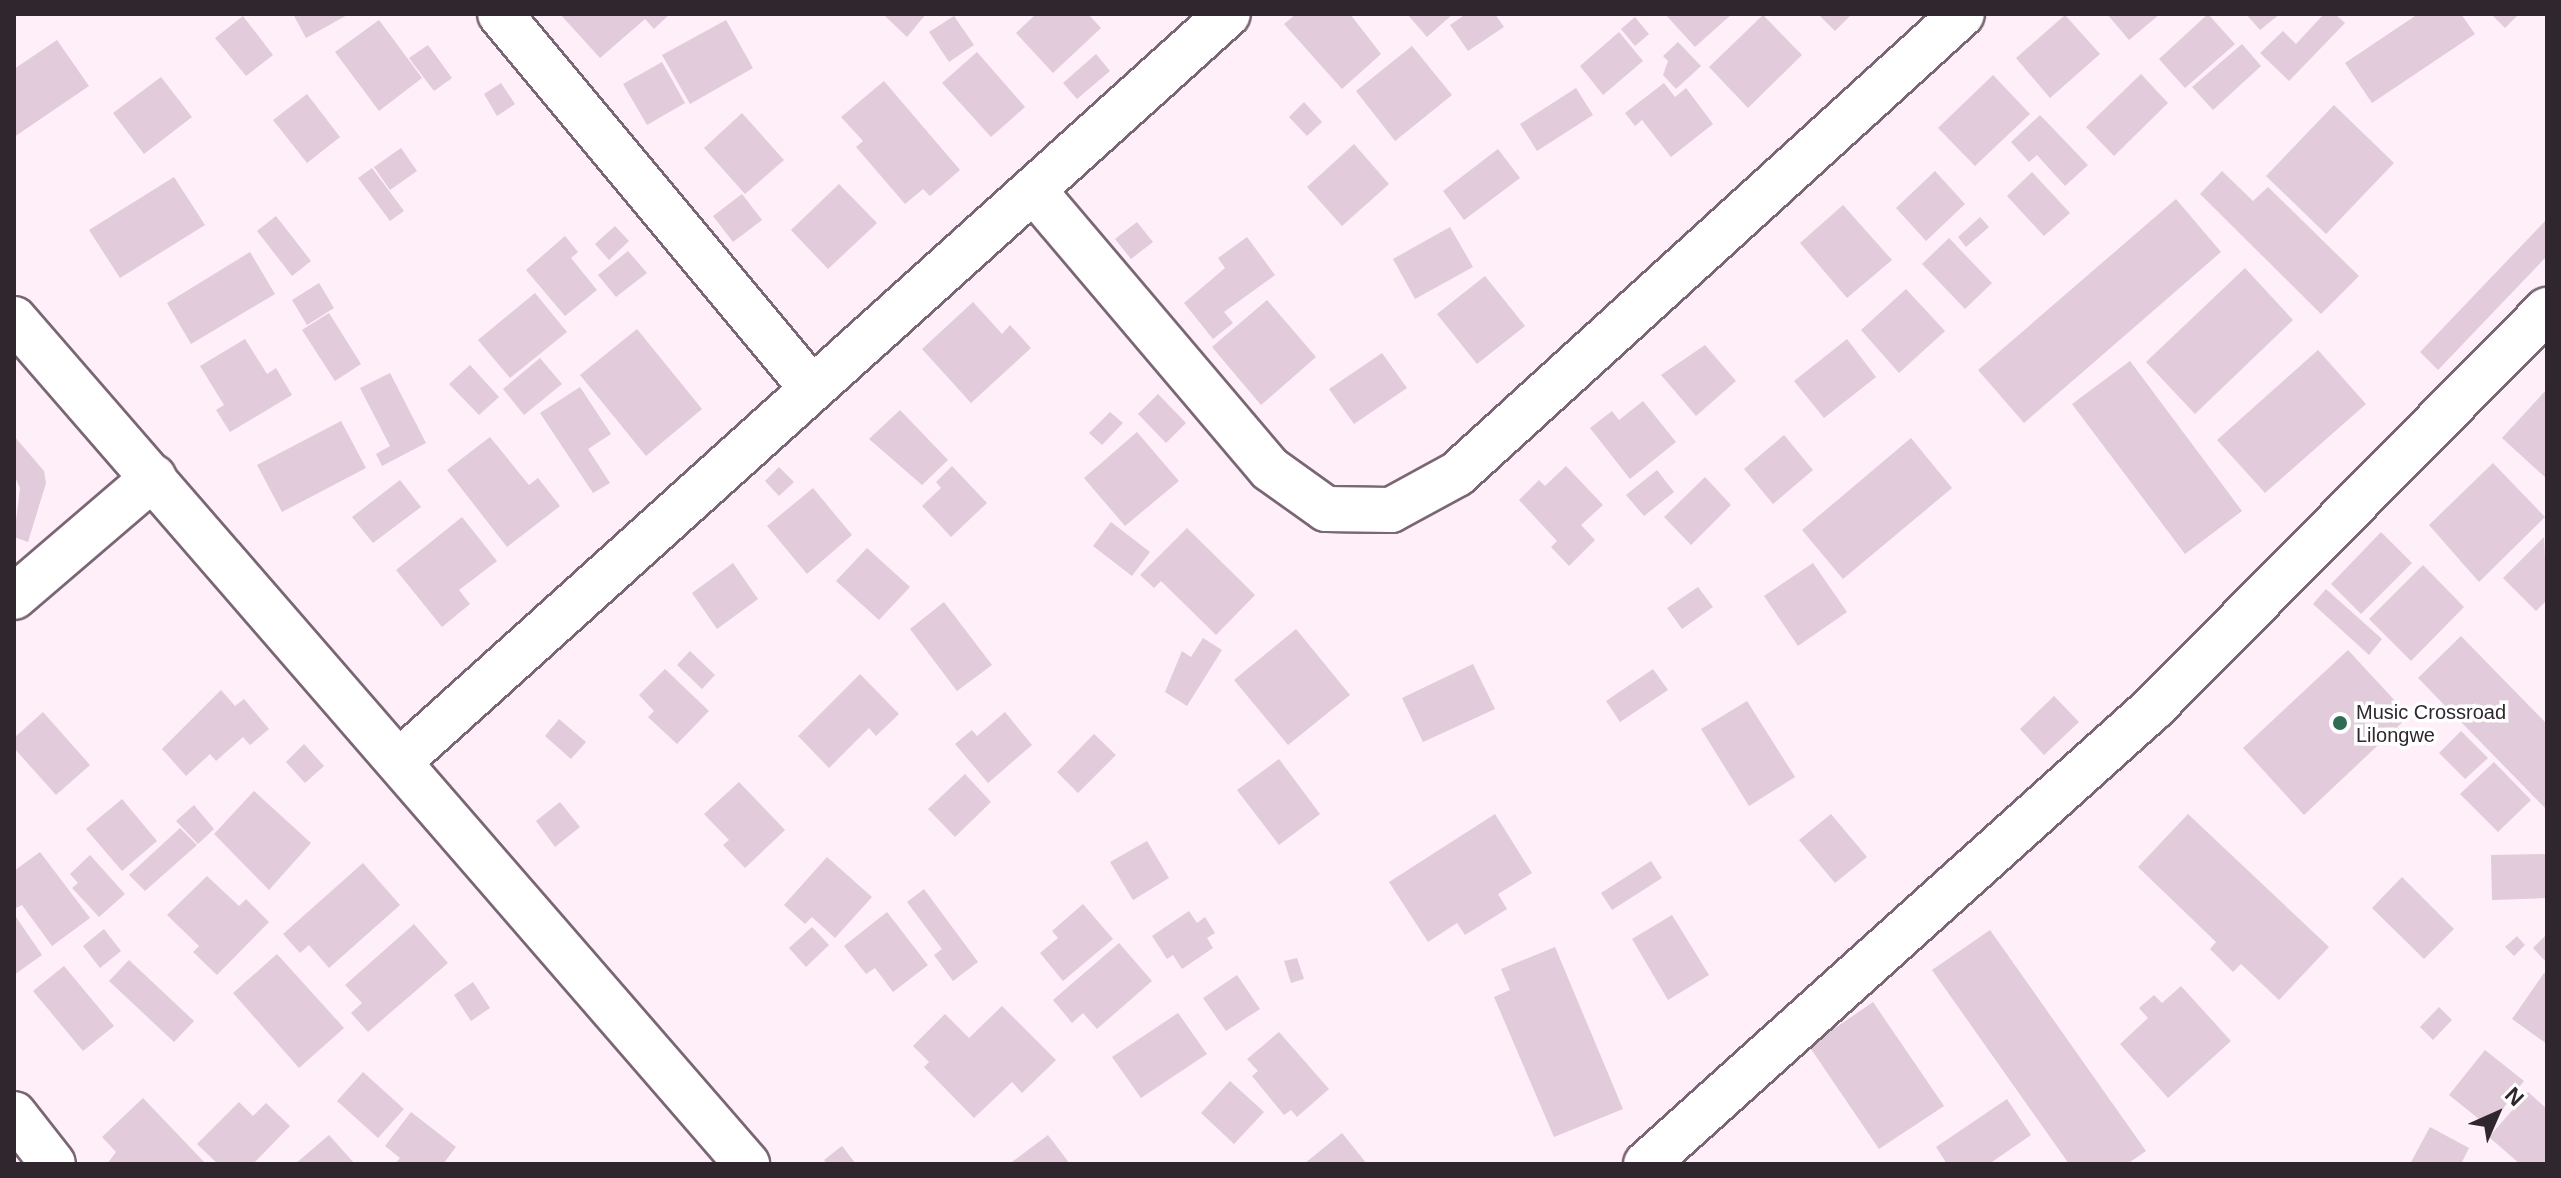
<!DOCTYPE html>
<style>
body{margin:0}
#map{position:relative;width:2561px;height:1178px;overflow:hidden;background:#feeff9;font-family:Helvetica,sans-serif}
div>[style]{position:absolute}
.building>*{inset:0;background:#e2cbdb}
.roads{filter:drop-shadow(2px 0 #7a6674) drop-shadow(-2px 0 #7a6674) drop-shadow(0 2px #7a6674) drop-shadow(0 -2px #7a6674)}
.street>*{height:44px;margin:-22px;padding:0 22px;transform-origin:22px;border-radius:22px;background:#fff}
.secondary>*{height:44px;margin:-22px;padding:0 22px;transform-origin:22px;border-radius:22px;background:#fff}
.dots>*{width:22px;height:22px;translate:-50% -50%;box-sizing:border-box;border:4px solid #fff;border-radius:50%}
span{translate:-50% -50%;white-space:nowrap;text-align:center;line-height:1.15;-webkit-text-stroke:7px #fff;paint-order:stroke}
.poi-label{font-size:20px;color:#2f272d}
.left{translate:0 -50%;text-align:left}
.frame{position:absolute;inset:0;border:16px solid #2f272d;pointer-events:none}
.north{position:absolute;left:2457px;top:1074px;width:80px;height:80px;-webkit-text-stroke:6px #fff;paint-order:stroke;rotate:45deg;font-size:22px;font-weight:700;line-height:32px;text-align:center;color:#2f272d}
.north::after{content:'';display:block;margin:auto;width:28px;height:36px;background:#2f272d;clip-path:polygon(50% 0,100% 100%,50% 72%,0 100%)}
</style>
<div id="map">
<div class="building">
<div style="clip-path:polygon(293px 14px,349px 14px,306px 38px)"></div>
<div style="clip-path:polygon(560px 14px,670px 14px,654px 29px,645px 19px,600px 58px)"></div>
<div style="clip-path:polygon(926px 14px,907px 37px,885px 16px,887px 14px)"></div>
<div style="clip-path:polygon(1036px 14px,1088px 14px,1101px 28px,1053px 73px,1016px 33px)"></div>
<div style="clip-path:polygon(1296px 14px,1350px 14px,1381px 54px,1342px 89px,1284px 24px)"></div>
<div style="clip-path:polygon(1407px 14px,1453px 14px,1427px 37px)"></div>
<div style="clip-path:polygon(1466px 14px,1495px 14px,1504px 27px,1468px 51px,1450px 25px)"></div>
<div style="clip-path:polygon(1665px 14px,1732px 14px,1695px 47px)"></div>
<div style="clip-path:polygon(1818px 14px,1852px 14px,1835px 31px)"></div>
<div style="clip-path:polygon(2107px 14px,2160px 14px,2129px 40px)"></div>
<div style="clip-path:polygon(2208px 14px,2235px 44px,2185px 88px,2159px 59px)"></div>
<div style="clip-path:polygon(2246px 14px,2280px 14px,2260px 30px)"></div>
<div style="clip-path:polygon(2324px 14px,2335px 14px,2345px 23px,2289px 81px,2260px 53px,2283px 31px,2296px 44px)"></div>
<div style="clip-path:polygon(2418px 14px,2461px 14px,2475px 34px,2372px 103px,2345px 63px)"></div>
<div style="clip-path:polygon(2491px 14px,2519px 14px,2505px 28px)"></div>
<div style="clip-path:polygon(1763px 15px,1802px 55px,1748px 108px,1709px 67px)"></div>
<div style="clip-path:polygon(2065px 15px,2100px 54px,2050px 98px,2016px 58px)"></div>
<div style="clip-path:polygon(243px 16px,273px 55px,246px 76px,215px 38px)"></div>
<div style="clip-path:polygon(954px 16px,974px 45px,949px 62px,929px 32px)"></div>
<div style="clip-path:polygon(1635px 17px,1649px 34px,1635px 46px,1621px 29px)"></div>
<div style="clip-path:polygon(379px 20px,422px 78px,379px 111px,335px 52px)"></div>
<div style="clip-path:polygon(726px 20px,753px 68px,690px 104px,662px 55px)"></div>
<div style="clip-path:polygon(1619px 32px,1643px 61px,1603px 95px,1580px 66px)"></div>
<div style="clip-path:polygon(57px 40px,89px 86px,14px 137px,14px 69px)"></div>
<div style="clip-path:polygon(1678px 42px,1701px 66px,1676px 89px,1663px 75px,1668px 61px,1663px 56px)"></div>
<div style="clip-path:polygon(2242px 44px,2261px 66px,2213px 110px,2192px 87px)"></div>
<div style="clip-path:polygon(428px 45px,452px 78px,434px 91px,409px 58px)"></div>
<div style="clip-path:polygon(1412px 46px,1452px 95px,1395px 141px,1356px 91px)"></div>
<div style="clip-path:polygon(977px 52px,1025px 107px,991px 137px,942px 83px)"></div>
<div style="clip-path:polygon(1096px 54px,1110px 71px,1077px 99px,1063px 83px)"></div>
<div style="clip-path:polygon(662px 62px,685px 103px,647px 125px,623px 84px)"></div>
<div style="clip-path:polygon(2141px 74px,2168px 103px,2114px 156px,2086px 127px)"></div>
<div style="clip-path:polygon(1993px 75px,2030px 114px,1975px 166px,1938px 128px)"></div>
<div style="clip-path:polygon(161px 77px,192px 117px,144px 154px,113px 113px)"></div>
<div style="clip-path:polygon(884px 81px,960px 170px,930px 196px,923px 189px,905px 204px,856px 147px,863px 141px,841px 117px)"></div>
<div style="clip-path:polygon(501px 83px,515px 104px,497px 116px,484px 94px)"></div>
<div style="clip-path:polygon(1664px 83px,1675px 97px,1686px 88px,1713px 124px,1671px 157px,1642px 120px,1635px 126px,1625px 113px)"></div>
<div style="clip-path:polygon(1576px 88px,1593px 115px,1537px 151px,1520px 124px)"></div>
<div style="clip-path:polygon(307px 94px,340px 137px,307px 163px,273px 120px)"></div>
<div style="clip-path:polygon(1304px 102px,1322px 122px,1307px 136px,1289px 117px)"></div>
<div style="clip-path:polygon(2334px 105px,2394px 163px,2326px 234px,2266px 176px)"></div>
<div style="clip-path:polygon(742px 113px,784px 160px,745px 194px,704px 148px)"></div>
<div style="clip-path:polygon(2040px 115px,2088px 165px,2065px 186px,2037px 155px,2029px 162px,2011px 142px)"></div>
<div style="clip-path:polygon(1354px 144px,1389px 184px,1342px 226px,1307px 187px)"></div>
<div style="clip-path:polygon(401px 148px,417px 171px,390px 190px,374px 167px)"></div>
<div style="clip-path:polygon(1498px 149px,1520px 178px,1464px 220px,1443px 191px)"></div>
<div style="clip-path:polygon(372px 168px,404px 211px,390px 221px,358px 178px)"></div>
<div style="clip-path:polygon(1935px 171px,1965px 204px,1926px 241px,1896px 208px)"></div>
<div style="clip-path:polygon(2222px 171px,2253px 201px,2268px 187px,2359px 276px,2321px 314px,2200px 194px)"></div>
<div style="clip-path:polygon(2032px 172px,2070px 213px,2044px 236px,2007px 196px)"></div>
<div style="clip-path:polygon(174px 177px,205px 225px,120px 278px,89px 230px)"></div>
<div style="clip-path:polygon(839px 184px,877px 223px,828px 269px,791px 230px)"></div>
<div style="clip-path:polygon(742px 194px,762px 220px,733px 242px,713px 216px)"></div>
<div style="clip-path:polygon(2176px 199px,2221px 252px,2024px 423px,1978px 370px)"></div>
<div style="clip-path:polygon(1843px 205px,1892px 260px,1847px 298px,1800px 243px)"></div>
<div style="clip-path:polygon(276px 216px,311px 261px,292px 276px,257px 231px)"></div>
<div style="clip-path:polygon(1980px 217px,1989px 227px,1966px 247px,1958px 237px)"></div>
<div style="clip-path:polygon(2547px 219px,2547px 256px,2438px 370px,2420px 352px)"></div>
<div style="clip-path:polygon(1137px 222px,1153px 242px,1131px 259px,1115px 239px)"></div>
<div style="clip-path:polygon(615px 226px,629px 241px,609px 260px,595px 244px)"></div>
<div style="clip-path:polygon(1450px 227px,1473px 267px,1415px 299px,1393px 259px)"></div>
<div style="clip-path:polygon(565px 236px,578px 252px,571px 258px,597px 290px,565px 316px,526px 270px)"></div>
<div style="clip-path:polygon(1247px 237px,1275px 275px,1224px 312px,1233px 323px,1213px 339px,1184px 303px,1225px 268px,1218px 258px)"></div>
<div style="clip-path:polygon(1949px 238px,1992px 283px,1965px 309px,1922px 264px)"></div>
<div style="clip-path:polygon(628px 251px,647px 273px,616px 297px,598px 275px)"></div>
<div style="clip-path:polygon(250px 252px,275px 294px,191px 344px,167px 303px)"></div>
<div style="clip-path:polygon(2245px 268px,2293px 320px,2195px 414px,2146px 362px)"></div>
<div style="clip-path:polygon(1485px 276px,1525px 326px,1477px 364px,1437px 314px)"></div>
<div style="clip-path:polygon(319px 283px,334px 308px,307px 325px,292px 300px)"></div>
<div style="clip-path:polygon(1906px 289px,1945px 331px,1899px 373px,1861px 330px)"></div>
<div style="clip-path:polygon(535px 293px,567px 332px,510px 378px,478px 340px)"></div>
<div style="clip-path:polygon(1267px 300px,1316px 357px,1261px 405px,1212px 347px)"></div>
<div style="clip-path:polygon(973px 302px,1002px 334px,1010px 325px,1031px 348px,971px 403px,922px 349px)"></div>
<div style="clip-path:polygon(329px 313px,361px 364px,335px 381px,302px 330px)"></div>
<div style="clip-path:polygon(637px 329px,702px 409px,646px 456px,580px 375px)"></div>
<div style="clip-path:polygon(245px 339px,267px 374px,276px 368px,292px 395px,230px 432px,216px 410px,224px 405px,200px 366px)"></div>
<div style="clip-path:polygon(1847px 339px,1876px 377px,1824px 418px,1794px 381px)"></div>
<div style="clip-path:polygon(1705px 345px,1736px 381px,1696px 416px,1661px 375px)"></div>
<div style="clip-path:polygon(2318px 350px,2366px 404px,2265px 493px,2217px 440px)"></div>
<div style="clip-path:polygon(1382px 353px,1407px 388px,1354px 424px,1329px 389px)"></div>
<div style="clip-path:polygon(540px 358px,562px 384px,524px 415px,503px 389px)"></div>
<div style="clip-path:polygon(2130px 361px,2242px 511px,2185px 554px,2072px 404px)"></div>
<div style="clip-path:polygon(470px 365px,499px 397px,479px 415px,449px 384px)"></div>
<div style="clip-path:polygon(390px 373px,426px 443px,382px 466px,376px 454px,390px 446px,360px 388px)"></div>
<div style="clip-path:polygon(580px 387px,611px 434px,588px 449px,610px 483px,593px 493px,540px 413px)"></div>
<div style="clip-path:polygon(2547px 389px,2547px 479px,2502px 438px)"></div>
<div style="clip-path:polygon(1158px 394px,1186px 423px,1166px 443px,1138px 414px)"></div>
<div style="clip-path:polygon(1643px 401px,1676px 442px,1630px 479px,1590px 428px,1612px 411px,1619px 420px)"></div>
<div style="clip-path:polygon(900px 410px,948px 460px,922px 485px,869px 439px)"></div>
<div style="clip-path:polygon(1110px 412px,1123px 423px,1102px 445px,1089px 433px)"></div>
<div style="clip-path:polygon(341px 421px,366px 468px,282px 512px,257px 465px)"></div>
<div style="clip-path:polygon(1137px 432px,1179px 481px,1125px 526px,1084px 478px)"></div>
<div style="clip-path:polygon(1784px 435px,1813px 470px,1773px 504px,1744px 469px)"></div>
<div style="clip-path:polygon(14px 436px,44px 471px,46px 483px,28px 542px,14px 537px,20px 488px,14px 475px)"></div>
<div style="clip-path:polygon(490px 437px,529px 485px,538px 478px,560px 506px,507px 547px,447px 470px)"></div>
<div style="clip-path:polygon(1911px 438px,1952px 488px,1843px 579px,1802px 530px)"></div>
<div style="clip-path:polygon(2493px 463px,2545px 517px,2479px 582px,2429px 525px)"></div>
<div style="clip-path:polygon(952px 466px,987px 503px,951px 537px,922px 506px,941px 488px,936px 482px)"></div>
<div style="clip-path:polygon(1566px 466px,1603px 505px,1581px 525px,1595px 540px,1569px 566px,1551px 547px,1557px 541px,1519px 500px,1539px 480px,1545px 486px)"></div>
<div style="clip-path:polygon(779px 467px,794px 482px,779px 496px,765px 481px)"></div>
<div style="clip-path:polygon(1657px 470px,1674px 492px,1644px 516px,1626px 495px)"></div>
<div style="clip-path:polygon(1705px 477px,1731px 505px,1691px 545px,1664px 517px)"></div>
<div style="clip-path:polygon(400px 480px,421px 507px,373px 543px,352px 517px)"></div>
<div style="clip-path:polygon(813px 488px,852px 535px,807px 574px,767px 526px)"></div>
<div style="clip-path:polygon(462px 517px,497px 561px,459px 590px,470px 604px,442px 627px,396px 570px)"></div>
<div style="clip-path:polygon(1111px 522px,1150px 552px,1132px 576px,1093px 546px)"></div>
<div style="clip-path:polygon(1187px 528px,1255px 595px,1216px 635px,1161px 581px,1154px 588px,1140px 575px)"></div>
<div style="clip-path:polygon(2381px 532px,2412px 563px,2361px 614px,2331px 584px)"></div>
<div style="clip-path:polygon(2544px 537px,2547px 600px,2536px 611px,2503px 578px)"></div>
<div style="clip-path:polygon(867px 548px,910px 587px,879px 620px,836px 581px)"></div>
<div style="clip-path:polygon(733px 563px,758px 599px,717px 629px,692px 593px)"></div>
<div style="clip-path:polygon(1813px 563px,1847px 612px,1798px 646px,1764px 596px)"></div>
<div style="clip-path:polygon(2423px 565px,2464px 607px,2411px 661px,2369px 619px)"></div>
<div style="clip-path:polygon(1698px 587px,1713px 607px,1682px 629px,1667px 608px)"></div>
<div style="clip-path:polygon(2326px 589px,2382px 639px,2369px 655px,2313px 604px)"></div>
<div style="clip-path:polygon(944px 602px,992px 665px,957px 691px,910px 629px)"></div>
<div style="clip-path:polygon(1296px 629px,1350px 695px,1288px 745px,1234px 680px)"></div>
<div style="clip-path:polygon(2461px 636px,2547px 724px,2547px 810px,2418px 678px)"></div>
<div style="clip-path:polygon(1203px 638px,1222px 650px,1187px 706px,1165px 692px,1182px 651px,1191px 657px)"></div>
<div style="clip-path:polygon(2348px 650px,2409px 716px,2304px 815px,2243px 748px)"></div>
<div style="clip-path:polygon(690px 651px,715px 675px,702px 689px,677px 665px)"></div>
<div style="clip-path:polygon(1473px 664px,1495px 709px,1423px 742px,1402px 698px)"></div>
<div style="clip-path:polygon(665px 669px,709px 711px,677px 744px,648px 717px,654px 711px,639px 695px)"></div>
<div style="clip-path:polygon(1653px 669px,1668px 690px,1620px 722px,1606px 701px)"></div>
<div style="clip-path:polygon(860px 674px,899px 714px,876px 736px,869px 728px,829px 768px,798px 736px)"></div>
<div style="clip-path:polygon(221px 690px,235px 706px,244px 699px,269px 729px,250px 745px,243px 737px,216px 761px,210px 754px,186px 776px,162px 749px)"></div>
<div style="clip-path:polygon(2054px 696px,2079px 722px,2044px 755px,2020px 729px)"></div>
<div style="clip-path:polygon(1747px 701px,1795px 777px,1749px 806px,1701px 729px)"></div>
<div style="clip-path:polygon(43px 712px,90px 765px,56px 795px,14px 748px,14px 738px)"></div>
<div style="clip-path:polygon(1005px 712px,1032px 745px,988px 783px,955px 744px,972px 730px,977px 736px)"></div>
<div style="clip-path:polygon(559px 719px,586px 742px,571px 759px,545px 736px)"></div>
<div style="clip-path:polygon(2461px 731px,2488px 758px,2465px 779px,2439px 753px)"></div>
<div style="clip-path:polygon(1094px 734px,1116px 755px,1078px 793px,1057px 772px)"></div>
<div style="clip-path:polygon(304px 744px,324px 766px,305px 783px,286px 762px)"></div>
<div style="clip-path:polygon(1279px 759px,1320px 814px,1279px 845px,1237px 790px)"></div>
<div style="clip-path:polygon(2494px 762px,2531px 800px,2498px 832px,2460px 794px)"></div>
<div style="clip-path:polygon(965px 774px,991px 802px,955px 837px,928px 809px)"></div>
<div style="clip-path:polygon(739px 782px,785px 830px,745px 868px,723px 845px,729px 840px,704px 814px)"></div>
<div style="clip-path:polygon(254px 791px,311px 843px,269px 890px,214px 834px)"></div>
<div style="clip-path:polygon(122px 799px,157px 841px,122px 871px,86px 829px)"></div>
<div style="clip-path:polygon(560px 802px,580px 827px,555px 847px,536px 821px)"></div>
<div style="clip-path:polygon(194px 805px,214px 829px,198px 844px,176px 821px)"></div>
<div style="clip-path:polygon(1495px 814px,1532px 873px,1498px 894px,1507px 909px,1465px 935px,1457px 923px,1428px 942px,1389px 882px)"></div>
<div style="clip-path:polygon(1831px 814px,1867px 857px,1835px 883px,1799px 840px)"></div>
<div style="clip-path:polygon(2188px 814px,2329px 947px,2279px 1000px,2241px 964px,2233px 972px,2210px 949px,2216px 942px,2138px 867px)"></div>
<div style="clip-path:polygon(180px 828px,197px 845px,145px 891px,129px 875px)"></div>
<div style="clip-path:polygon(1147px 841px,1169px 878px,1133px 900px,1110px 862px)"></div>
<div style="clip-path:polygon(40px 852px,90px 918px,52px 946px,22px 905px,14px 909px,14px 871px)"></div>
<div style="clip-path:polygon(2547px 854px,2547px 898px,2492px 900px,2491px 855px)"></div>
<div style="clip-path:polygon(90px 855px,125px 894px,99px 917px,72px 888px,78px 883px,70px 874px)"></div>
<div style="clip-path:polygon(827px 857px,872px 897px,835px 938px,812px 917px,805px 924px,784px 905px)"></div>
<div style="clip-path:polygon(1651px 861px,1662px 878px,1612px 910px,1601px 893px)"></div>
<div style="clip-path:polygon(363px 863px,400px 905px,329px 968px,309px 945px,300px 953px,283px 934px)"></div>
<div style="clip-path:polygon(207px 876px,239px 906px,246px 899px,269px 922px,217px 975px,193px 952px,199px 946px,167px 915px)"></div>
<div style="clip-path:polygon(2402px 877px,2454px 929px,2424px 959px,2372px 908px)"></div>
<div style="clip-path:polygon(924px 889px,978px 962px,953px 981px,934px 955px,942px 949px,907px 902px)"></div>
<div style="clip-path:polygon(1083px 904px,1113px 939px,1063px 981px,1040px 953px,1058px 938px,1052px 931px)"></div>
<div style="clip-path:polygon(1189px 911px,1197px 923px,1205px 917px,1215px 933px,1207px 938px,1213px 948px,1182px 969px,1173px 955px,1167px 959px,1152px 936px)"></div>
<div style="clip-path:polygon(887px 912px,928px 965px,893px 992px,875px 968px,866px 974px,844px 946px)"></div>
<div style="clip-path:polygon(14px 914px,42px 955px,14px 975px)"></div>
<div style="clip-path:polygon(1672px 915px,1709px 975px,1668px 1000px,1632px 939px)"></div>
<div style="clip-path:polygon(414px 924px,448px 963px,368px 1032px,351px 1013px,362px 1003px,345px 985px)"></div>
<div style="clip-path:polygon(812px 927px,829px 945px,806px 967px,789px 948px)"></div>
<div style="clip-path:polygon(104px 929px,121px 951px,100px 968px,83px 946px)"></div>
<div style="clip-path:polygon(1990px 930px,2146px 1151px,2127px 1164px,2069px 1164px,1932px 970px)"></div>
<div style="clip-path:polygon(2547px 934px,2547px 963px,2533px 948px)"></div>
<div style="clip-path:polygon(2517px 936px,2525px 945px,2514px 956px,2505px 947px)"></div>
<div style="clip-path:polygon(1119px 943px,1152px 981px,1097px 1029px,1083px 1013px,1072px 1023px,1053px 1000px)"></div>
<div style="clip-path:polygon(1555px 947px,1623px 1109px,1554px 1137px,1494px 997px,1510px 990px,1501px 969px)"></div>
<div style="clip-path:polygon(277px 954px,344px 1028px,299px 1068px,233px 993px)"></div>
<div style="clip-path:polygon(1297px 958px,1304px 979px,1291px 983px,1284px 961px)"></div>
<div style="clip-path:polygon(129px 960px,194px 1021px,174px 1042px,109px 981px)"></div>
<div style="clip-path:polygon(64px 966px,114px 1026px,83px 1051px,33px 991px)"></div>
<div style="clip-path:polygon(2544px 973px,2547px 975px,2547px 1044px,2512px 1019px)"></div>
<div style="clip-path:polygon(1237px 975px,1260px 1009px,1226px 1031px,1203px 998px)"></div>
<div style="clip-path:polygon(473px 982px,490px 1008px,471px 1021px,454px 995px)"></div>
<div style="clip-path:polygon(2181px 986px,2231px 1041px,2168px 1098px,2120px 1044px,2148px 1018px,2139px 1008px,2154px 995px,2162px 1003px)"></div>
<div style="clip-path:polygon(1873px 1002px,1944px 1106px,1879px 1149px,1809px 1046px)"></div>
<div style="clip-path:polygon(1002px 1006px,1056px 1060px,1022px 1093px,1012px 1082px,974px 1118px,924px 1067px,929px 1062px,913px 1046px,945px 1014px,969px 1038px)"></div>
<div style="clip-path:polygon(2439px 1007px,2452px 1020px,2433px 1040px,2420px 1027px)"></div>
<div style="clip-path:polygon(1178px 1013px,1207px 1054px,1141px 1098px,1112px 1057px)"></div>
<div style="clip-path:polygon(1279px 1032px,1329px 1089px,1297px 1117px,1291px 1110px,1284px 1115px,1252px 1076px,1258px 1071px,1247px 1059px)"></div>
<div style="clip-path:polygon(2485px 1050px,2524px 1081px,2489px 1127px,2449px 1095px)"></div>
<div style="clip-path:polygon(363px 1072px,404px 1109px,378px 1138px,337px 1101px)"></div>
<div style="clip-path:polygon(1230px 1081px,1264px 1112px,1234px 1144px,1201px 1113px)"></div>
<div style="clip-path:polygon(2528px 1092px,2547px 1109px,2547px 1164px,2520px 1164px,2489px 1137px)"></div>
<div style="clip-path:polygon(143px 1098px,206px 1164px,107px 1164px,116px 1152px,102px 1137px)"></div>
<div style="clip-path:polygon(2007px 1099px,2031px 1135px,1989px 1164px,1947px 1164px,1936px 1147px)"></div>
<div style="clip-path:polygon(239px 1102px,253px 1116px,266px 1103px,290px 1126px,253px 1164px,218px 1164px,197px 1144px)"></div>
<div style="clip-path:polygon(411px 1112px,456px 1147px,443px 1164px,395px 1164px,400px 1158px,385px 1146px)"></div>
<div style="clip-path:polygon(2430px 1127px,2469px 1148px,2461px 1164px,2410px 1164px)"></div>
<div style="clip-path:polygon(1342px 1133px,1367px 1164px,1304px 1164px)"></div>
<div style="clip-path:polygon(329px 1135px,355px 1164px,295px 1164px)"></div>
<div style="clip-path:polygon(1048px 1135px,1070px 1164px,1014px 1164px,1012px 1162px)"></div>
<div style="clip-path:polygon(842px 1146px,856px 1164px,827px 1164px,824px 1160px)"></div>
</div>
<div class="roads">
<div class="street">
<div style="left:500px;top:14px;width:486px;rotate:50.2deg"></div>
<div style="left:1035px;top:192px;width:363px;rotate:49.7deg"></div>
<div style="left:1270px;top:469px;width:69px;rotate:35.5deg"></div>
<div style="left:1326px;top:509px;width:65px;rotate:0.9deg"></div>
<div style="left:1391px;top:510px;width:75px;rotate:-28.6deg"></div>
<div style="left:1457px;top:474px;width:683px;rotate:-42.33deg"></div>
<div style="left:14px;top:597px;width:184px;rotate:-40.6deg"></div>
<div style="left:400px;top:761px;width:1115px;rotate:-42.06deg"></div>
<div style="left:14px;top:1114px;width:63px;rotate:52deg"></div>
<div style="left:1646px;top:1164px;width:683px;rotate:-41.97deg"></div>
<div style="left:2154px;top:707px;width:559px;rotate:-45.29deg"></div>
</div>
<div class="secondary">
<div style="left:14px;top:319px;width:1119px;rotate:49.06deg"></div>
</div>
</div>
<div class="dots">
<div style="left:2340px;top:723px;background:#306b54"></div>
</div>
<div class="poi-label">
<span class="left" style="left:2356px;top:724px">Music Crossroad<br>Lilongwe</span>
</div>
<div class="frame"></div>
<div class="north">N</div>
</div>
